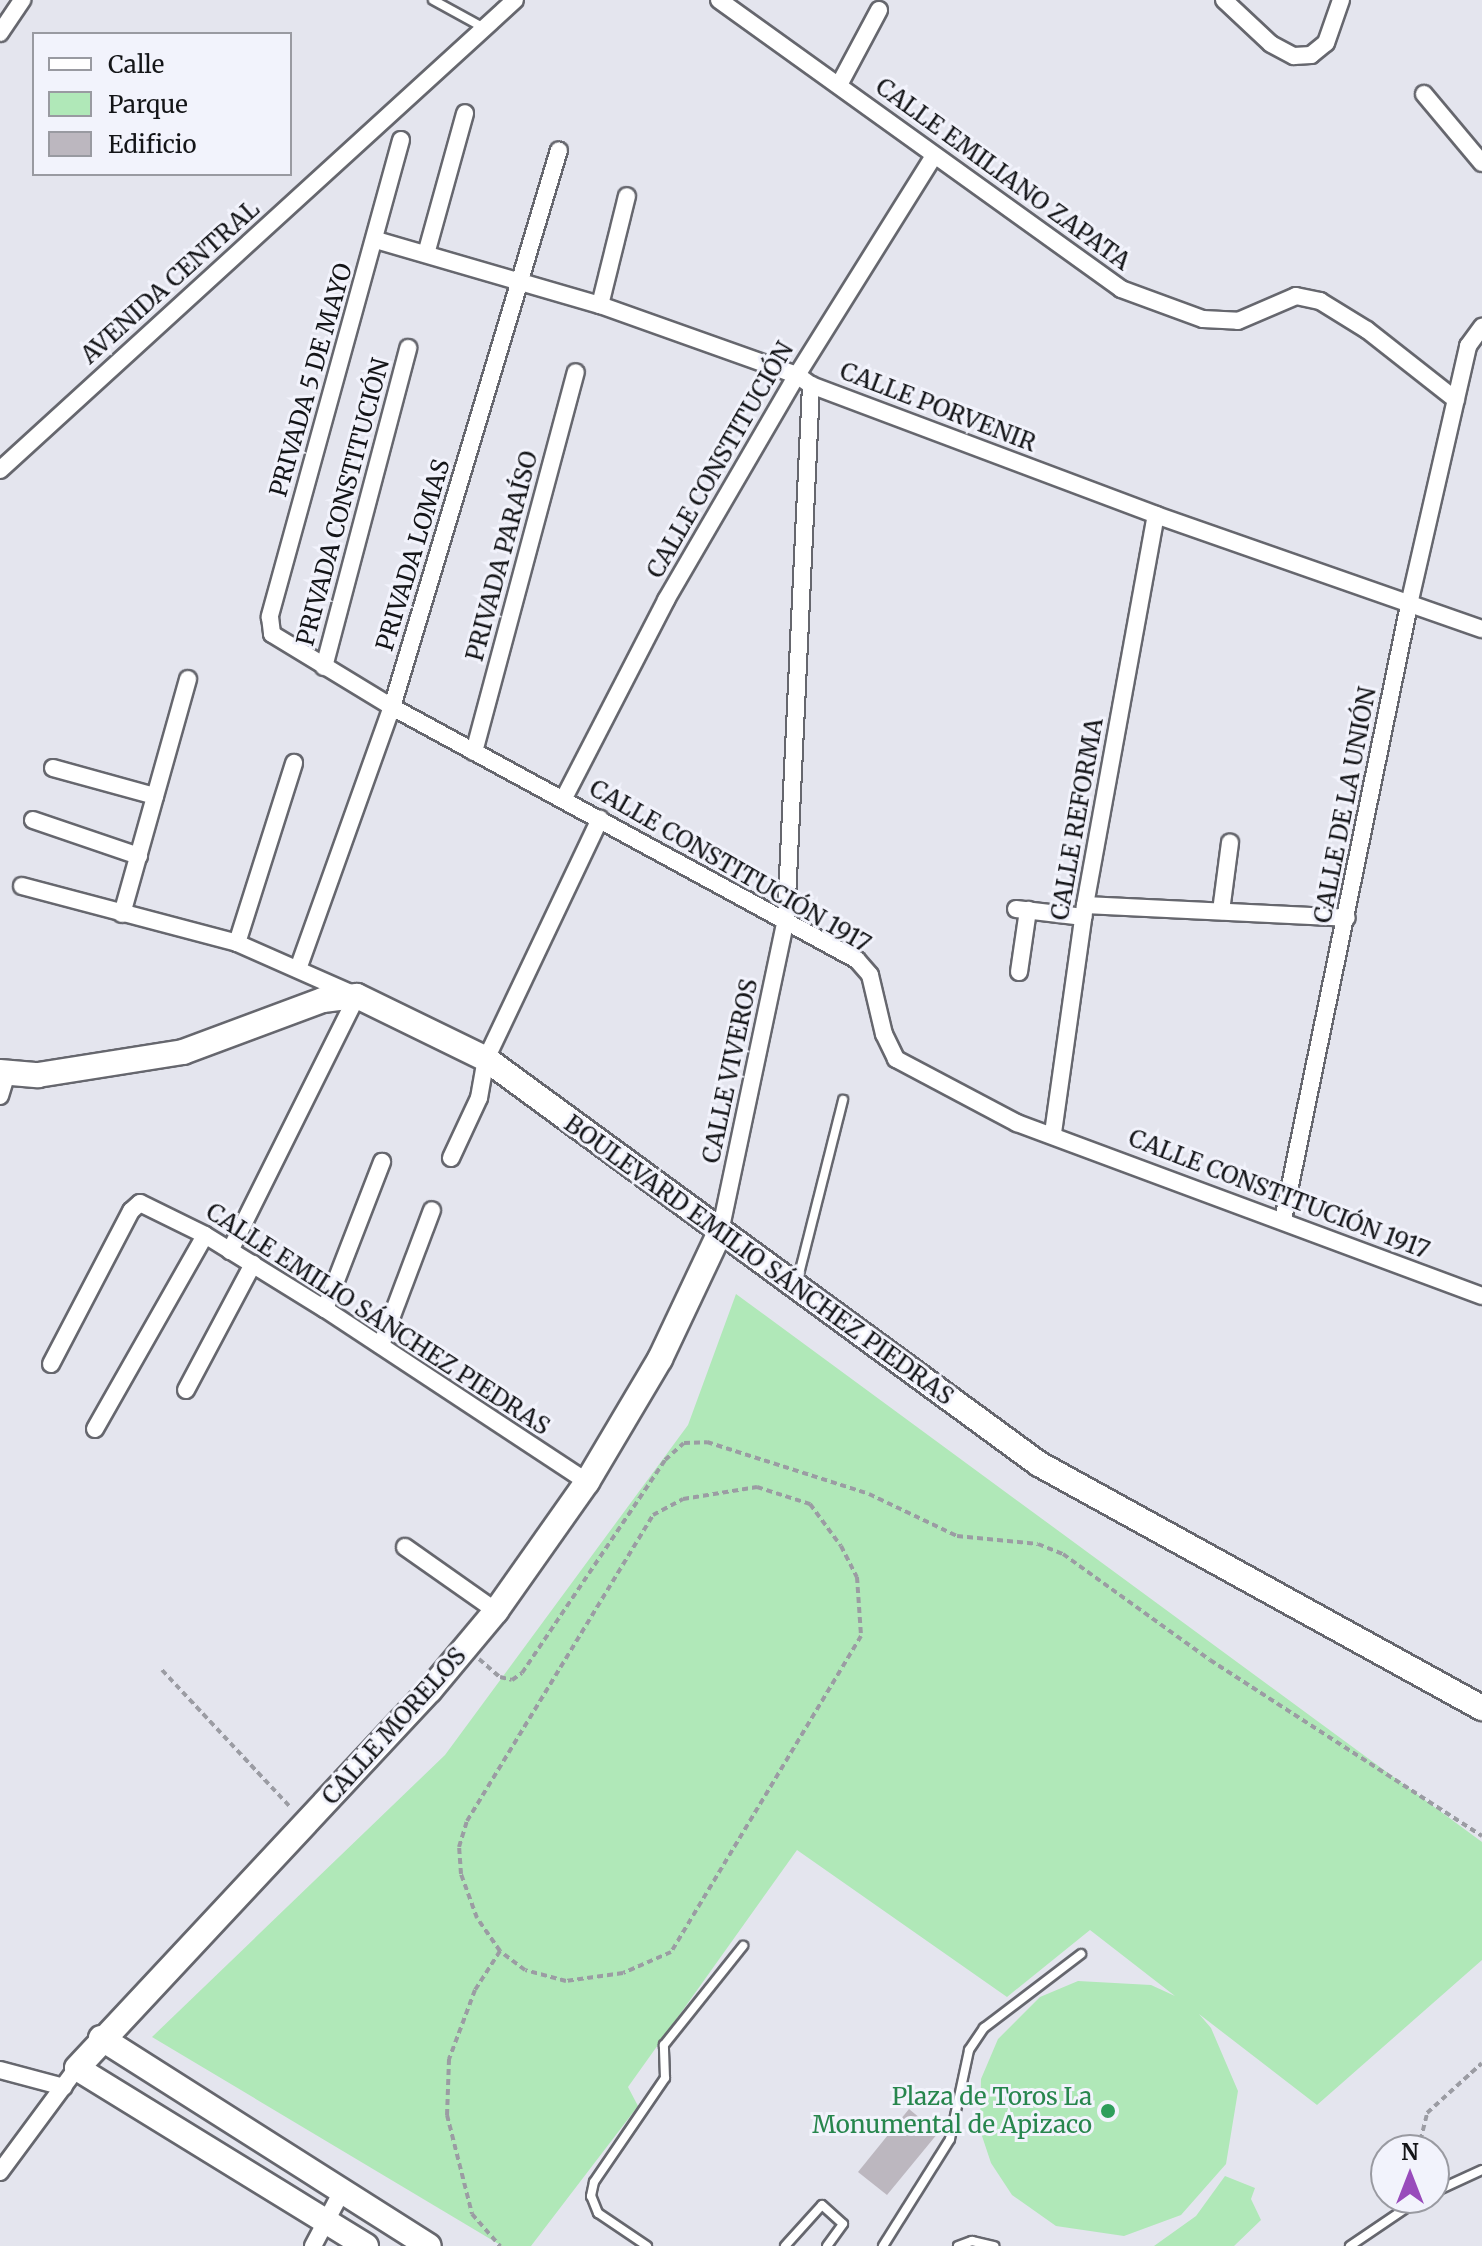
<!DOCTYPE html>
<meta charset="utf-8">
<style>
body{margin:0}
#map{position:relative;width:1482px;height:2246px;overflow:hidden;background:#e4e5ee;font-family:Merriweather,serif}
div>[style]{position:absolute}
.green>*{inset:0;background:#b0e8b8}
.building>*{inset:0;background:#bcb7bf}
.path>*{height:4px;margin-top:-2px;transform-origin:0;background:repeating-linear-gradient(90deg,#9b9ca3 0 6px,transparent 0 10px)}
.roads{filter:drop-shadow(2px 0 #66676e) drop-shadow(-2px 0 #66676e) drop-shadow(0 2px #66676e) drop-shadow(0 -2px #66676e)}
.lane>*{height:8px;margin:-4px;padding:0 4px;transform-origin:4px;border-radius:4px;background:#fff}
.street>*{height:16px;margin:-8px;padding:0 8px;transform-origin:8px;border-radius:8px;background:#fff}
.secondary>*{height:24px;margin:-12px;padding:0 12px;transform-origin:12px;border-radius:12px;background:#fff}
.dots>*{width:22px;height:22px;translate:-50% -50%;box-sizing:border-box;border:4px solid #f2f3fc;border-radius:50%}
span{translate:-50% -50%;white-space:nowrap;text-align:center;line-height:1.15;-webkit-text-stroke:6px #f2f3fc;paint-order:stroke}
.street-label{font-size:24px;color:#141518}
.leisure-label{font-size:24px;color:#27864d}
.right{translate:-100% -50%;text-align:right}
.legend{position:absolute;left:32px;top:32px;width:260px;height:144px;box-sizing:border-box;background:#f2f3fc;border:2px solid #999aa1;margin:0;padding:10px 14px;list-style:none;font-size:24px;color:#141518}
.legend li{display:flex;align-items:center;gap:16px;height:40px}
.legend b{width:40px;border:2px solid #999aa1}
.north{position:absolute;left:1370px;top:2134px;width:80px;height:80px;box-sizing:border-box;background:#f2f3fc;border:2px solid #999aa1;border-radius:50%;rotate:0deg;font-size:22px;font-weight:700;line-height:32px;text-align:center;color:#141518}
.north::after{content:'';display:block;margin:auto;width:28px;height:36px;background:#984bbb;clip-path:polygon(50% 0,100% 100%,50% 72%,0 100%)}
</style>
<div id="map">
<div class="green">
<div style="clip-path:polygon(736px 1294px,1482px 1842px,1482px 1960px,1317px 2105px,1199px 2014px,1211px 2028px,1238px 2091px,1226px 2164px,1181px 2215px,1124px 2236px,1056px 2226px,1012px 2195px,991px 2163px,980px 2130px,981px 2079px,998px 2039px,1040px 1997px,1078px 1981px,1151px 1985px,1175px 1996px,1090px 1930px,1007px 1997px,797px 1850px,628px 2087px,638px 2106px,531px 2246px,502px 2246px,152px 2037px,445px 1755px,688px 1425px)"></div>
<div style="clip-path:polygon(1225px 2176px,1255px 2188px,1251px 2199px,1261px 2220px,1234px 2246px,1154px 2246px,1196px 2216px)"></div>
</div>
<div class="building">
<div style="clip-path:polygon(909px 2109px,938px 2133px,887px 2195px,858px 2172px)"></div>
</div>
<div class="path">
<div style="left:757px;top:1487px;width:56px;rotate:17.8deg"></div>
<div style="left:810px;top:1504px;width:52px;rotate:53.6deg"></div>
<div style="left:841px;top:1546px;width:35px;rotate:63deg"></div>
<div style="left:857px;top:1577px;width:59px;rotate:86.1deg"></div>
<div style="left:861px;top:1636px;width:369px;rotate:121deg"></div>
<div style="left:671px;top:1952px;width:52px;rotate:156.4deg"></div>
<div style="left:623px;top:1973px;width:58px;rotate:172deg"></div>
<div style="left:566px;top:1981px;width:42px;rotate:-165deg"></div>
<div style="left:525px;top:1970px;width:31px;rotate:-143deg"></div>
<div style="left:500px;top:1951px;width:40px;rotate:-124.9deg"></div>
<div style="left:477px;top:1918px;width:47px;rotate:-110deg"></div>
<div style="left:461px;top:1874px;width:27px;rotate:-94deg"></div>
<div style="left:459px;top:1847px;width:27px;rotate:-73deg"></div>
<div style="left:467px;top:1821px;width:358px;rotate:-58.7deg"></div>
<div style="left:653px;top:1515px;width:34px;rotate:-28deg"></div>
<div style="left:683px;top:1499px;width:75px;rotate:-9.2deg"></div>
<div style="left:479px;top:1659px;width:28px;rotate:41deg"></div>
<div style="left:500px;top:1677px;width:12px;rotate:14deg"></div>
<div style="left:512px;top:1680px;width:12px;rotate:-35deg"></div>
<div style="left:522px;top:1673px;width:257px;rotate:-56.1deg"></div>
<div style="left:665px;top:1460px;width:25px;rotate:-42deg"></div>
<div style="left:684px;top:1443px;width:23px;rotate:-2deg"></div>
<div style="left:707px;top:1442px;width:170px;rotate:17.8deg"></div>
<div style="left:869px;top:1494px;width:98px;rotate:25.5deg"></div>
<div style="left:957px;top:1536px;width:81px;rotate:5.6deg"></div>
<div style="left:1038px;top:1544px;width:27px;rotate:22deg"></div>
<div style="left:1063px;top:1554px;width:181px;rotate:35.8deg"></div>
<div style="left:1210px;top:1660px;width:324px;rotate:32.9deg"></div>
<div style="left:162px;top:1670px;width:189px;rotate:46.9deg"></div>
<div style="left:500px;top:1951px;width:46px;rotate:122.7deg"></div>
<div style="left:475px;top:1990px;width:74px;rotate:110.6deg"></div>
<div style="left:449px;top:2059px;width:56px;rotate:92deg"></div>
<div style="left:447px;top:2115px;width:102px;rotate:75.8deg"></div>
<div style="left:472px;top:2214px;width:43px;rotate:48.8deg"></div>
<div style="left:1418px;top:2150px;width:38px;rotate:-76deg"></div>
<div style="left:1427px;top:2113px;width:74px;rotate:-42.3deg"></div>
</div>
<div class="roads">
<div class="lane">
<div style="left:433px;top:0;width:58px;rotate:28.8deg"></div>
<div style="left:797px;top:1282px;width:188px;rotate:-75.8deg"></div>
<div style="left:1434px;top:2192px;width:53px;rotate:-24.6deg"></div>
<div style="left:647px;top:2246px;width:59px;rotate:-146deg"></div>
<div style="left:598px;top:2213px;width:18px;rotate:-112deg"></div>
<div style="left:591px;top:2196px;width:14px;rotate:-78deg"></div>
<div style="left:594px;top:2182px;width:126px;rotate:-55.7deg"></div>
<div style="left:665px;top:2078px;width:33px;rotate:-92deg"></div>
<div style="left:664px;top:2045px;width:127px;rotate:-51.4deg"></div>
<div style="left:785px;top:2246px;width:55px;rotate:-47.9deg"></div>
<div style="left:822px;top:2205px;width:28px;rotate:42deg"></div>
<div style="left:843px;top:2224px;width:27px;rotate:126deg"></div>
<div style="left:883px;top:2246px;width:126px;rotate:-57.9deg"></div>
<div style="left:950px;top:2139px;width:91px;rotate:-77.9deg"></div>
<div style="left:969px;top:2050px;width:27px;rotate:-56deg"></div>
<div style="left:984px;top:2028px;width:122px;rotate:-37.3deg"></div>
<div style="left:958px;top:2246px;width:15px;rotate:-20deg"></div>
<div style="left:972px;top:2241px;width:23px;rotate:13deg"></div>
<div style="left:1350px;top:2246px;width:86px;rotate:-34.1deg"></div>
</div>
<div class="street">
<div style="left:719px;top:0;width:495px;rotate:35.7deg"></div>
<div style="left:1121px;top:289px;width:87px;rotate:20.1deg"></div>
<div style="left:1203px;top:319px;width:35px;rotate:3deg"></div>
<div style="left:1238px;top:321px;width:63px;rotate:-23.3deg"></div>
<div style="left:1296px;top:296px;width:25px;rotate:12deg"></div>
<div style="left:1320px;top:301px;width:55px;rotate:31.7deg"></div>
<div style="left:1367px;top:330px;width:113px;rotate:38.2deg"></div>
<div style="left:1224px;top:0;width:64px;rotate:43.1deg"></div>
<div style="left:1271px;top:44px;width:26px;rotate:28deg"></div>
<div style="left:1294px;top:56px;width:17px;rotate:-3deg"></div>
<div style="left:1311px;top:55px;width:19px;rotate:-39deg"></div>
<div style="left:1326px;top:43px;width:46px;rotate:-70.8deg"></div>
<div style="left:0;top:33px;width:40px;rotate:-56deg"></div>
<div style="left:839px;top:85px;width:85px;rotate:-61.9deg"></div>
<div style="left:1424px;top:94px;width:90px;rotate:50deg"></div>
<div style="left:401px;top:140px;width:495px;rotate:105.4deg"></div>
<div style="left:270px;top:617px;width:17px;rotate:83deg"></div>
<div style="left:272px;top:634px;width:140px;rotate:31.3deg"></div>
<div style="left:392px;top:707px;width:529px;rotate:28.55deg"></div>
<div style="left:857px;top:960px;width:20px;rotate:49deg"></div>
<div style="left:870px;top:975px;width:61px;rotate:76.7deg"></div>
<div style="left:884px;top:1034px;width:28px;rotate:64deg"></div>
<div style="left:896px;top:1059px;width:137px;rotate:27.9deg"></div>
<div style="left:1017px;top:1123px;width:496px;rotate:20.4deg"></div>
<div style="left:376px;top:240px;width:233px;rotate:16.2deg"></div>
<div style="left:600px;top:305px;width:209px;rotate:19.6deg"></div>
<div style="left:797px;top:375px;width:17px;rotate:36deg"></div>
<div style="left:811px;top:385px;width:369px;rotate:20.6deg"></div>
<div style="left:1156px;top:515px;width:345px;rotate:19.3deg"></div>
<div style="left:426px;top:254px;width:146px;rotate:-74.5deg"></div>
<div style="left:600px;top:305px;width:112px;rotate:-76.1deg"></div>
<div style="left:0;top:470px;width:697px;rotate:-42.38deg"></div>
<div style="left:324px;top:667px;width:330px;rotate:-75.2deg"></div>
<div style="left:474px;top:752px;width:393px;rotate:-75deg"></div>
<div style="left:53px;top:768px;width:106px;rotate:15.4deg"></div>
<div style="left:564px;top:798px;width:223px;rotate:-62.7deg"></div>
<div style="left:666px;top:600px;width:260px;rotate:-59.8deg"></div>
<div style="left:797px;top:375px;width:258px;rotate:-58deg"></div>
<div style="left:33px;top:820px;width:112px;rotate:18.8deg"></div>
<div style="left:22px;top:886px;width:222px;rotate:14.8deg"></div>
<div style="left:237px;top:943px;width:131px;rotate:23.8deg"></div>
<div style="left:357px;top:996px;width:285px;rotate:116.5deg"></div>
<div style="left:1085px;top:905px;width:262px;rotate:2.8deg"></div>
<div style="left:1016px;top:909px;width:68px;rotate:6.7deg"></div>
<div style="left:1221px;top:911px;width:69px;rotate:-82.5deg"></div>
<div style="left:122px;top:914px;width:244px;rotate:-74.3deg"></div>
<div style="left:237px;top:943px;width:189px;rotate:-72.4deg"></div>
<div style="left:298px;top:969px;width:278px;rotate:-70.3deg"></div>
<div style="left:392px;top:707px;width:581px;rotate:-73.31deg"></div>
<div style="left:1019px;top:972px;width:63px;rotate:-81.7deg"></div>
<div style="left:0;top:1096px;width:21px;rotate:-73deg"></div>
<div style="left:1053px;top:1133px;width:230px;rotate:-82deg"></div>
<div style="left:1085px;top:905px;width:396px;rotate:-79.7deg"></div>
<div style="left:451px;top:1158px;width:66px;rotate:-65deg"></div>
<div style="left:479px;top:1098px;width:40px;rotate:-80deg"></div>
<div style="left:486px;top:1059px;width:266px;rotate:-64.6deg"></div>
<div style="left:1283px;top:1220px;width:633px;rotate:-78.42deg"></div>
<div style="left:1410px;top:600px;width:261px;rotate:-77.1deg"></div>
<div style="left:1468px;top:346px;width:24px;rotate:-54deg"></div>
<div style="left:720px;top:1232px;width:319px;rotate:-78.1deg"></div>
<div style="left:786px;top:920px;width:536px;rotate:-87.32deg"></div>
<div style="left:325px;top:1309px;width:158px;rotate:-68.8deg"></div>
<div style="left:381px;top:1345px;width:144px;rotate:-69.3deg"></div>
<div style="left:51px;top:1364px;width:173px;rotate:-62.4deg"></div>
<div style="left:131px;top:1211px;width:12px;rotate:-42deg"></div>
<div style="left:140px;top:1203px;width:72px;rotate:26.2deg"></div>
<div style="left:205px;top:1235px;width:141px;rotate:31.7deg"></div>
<div style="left:325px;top:1309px;width:314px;rotate:33.4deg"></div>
<div style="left:186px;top:1390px;width:143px;rotate:-62deg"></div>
<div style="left:95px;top:1429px;width:223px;rotate:-60.4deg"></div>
<div style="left:405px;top:1547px;width:111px;rotate:35.1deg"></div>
<div style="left:0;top:2070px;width:66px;rotate:14.9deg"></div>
<div style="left:0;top:2172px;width:129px;rotate:-53.5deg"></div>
<div style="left:313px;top:2246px;width:62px;rotate:-62.2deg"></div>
</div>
<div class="secondary">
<div style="left:0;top:1072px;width:38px;rotate:5deg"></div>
<div style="left:38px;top:1075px;width:147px;rotate:-9deg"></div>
<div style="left:183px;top:1052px;width:149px;rotate:-20.4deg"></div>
<div style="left:323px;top:1000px;width:34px;rotate:-7deg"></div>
<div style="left:357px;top:996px;width:144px;rotate:26deg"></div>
<div style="left:486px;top:1059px;width:685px;rotate:36.22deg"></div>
<div style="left:1039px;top:1464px;width:506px;rotate:28.85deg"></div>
<div style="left:101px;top:2038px;width:388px;rotate:32.4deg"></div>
<div style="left:366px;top:2246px;width:339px;rotate:-148.4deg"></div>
<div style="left:77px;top:2068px;width:517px;rotate:-46.96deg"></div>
<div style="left:430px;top:1690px;width:103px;rotate:-50.1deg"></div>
<div style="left:496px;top:1611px;width:158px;rotate:-54.8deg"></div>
<div style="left:587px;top:1482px;width:143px;rotate:-59.3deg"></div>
<div style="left:660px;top:1359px;width:140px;rotate:-64.7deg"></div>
</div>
</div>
<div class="dots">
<div style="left:1108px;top:2111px;background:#2e9e5b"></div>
</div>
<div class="street-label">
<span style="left:1003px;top:174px;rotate:36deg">CALLE EMILIANO ZAPATA</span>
<span style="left:170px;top:282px;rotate:-42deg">AVENIDA CENTRAL</span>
<span style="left:311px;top:380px;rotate:-74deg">PRIVADA 5 DE MAYO</span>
<span style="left:938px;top:407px;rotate:21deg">CALLE PORVENIR</span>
<span style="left:720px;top:460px;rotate:-60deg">CALLE CONSTITUCIÓN</span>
<span style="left:343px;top:502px;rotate:-75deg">PRIVADA CONSTITUCIÓN</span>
<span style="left:413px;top:555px;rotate:-73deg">PRIVADA LOMAS</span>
<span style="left:502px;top:556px;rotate:-75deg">PRIVADA PARAÍSO</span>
<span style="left:1345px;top:805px;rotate:-79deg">CALLE DE LA UNIÓN</span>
<span style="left:1077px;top:819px;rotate:-80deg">CALLE REFORMA</span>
<span style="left:730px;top:866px;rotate:30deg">CALLE CONSTITUCIÓN 1917</span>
<span style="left:730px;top:1071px;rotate:-78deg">CALLE VIVEROS</span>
<span style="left:1279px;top:1194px;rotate:21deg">CALLE CONSTITUCIÓN 1917</span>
<span style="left:759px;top:1260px;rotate:36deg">BOULEVARD EMILIO SÁNCHEZ PIEDRAS</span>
<span style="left:378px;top:1319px;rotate:33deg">CALLE EMILIO SÁNCHEZ PIEDRAS</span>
<span style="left:394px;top:1726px;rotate:-48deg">CALLE MORELOS</span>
</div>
<div class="leisure-label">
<span class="right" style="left:1092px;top:2111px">Plaza de Toros La<br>Monumental de Apizaco</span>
</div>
<ul class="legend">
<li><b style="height:10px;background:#fff"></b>Calle</li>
<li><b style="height:22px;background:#b0e8b8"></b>Parque</li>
<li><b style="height:22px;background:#bcb7bf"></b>Edificio</li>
</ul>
<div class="north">N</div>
</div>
